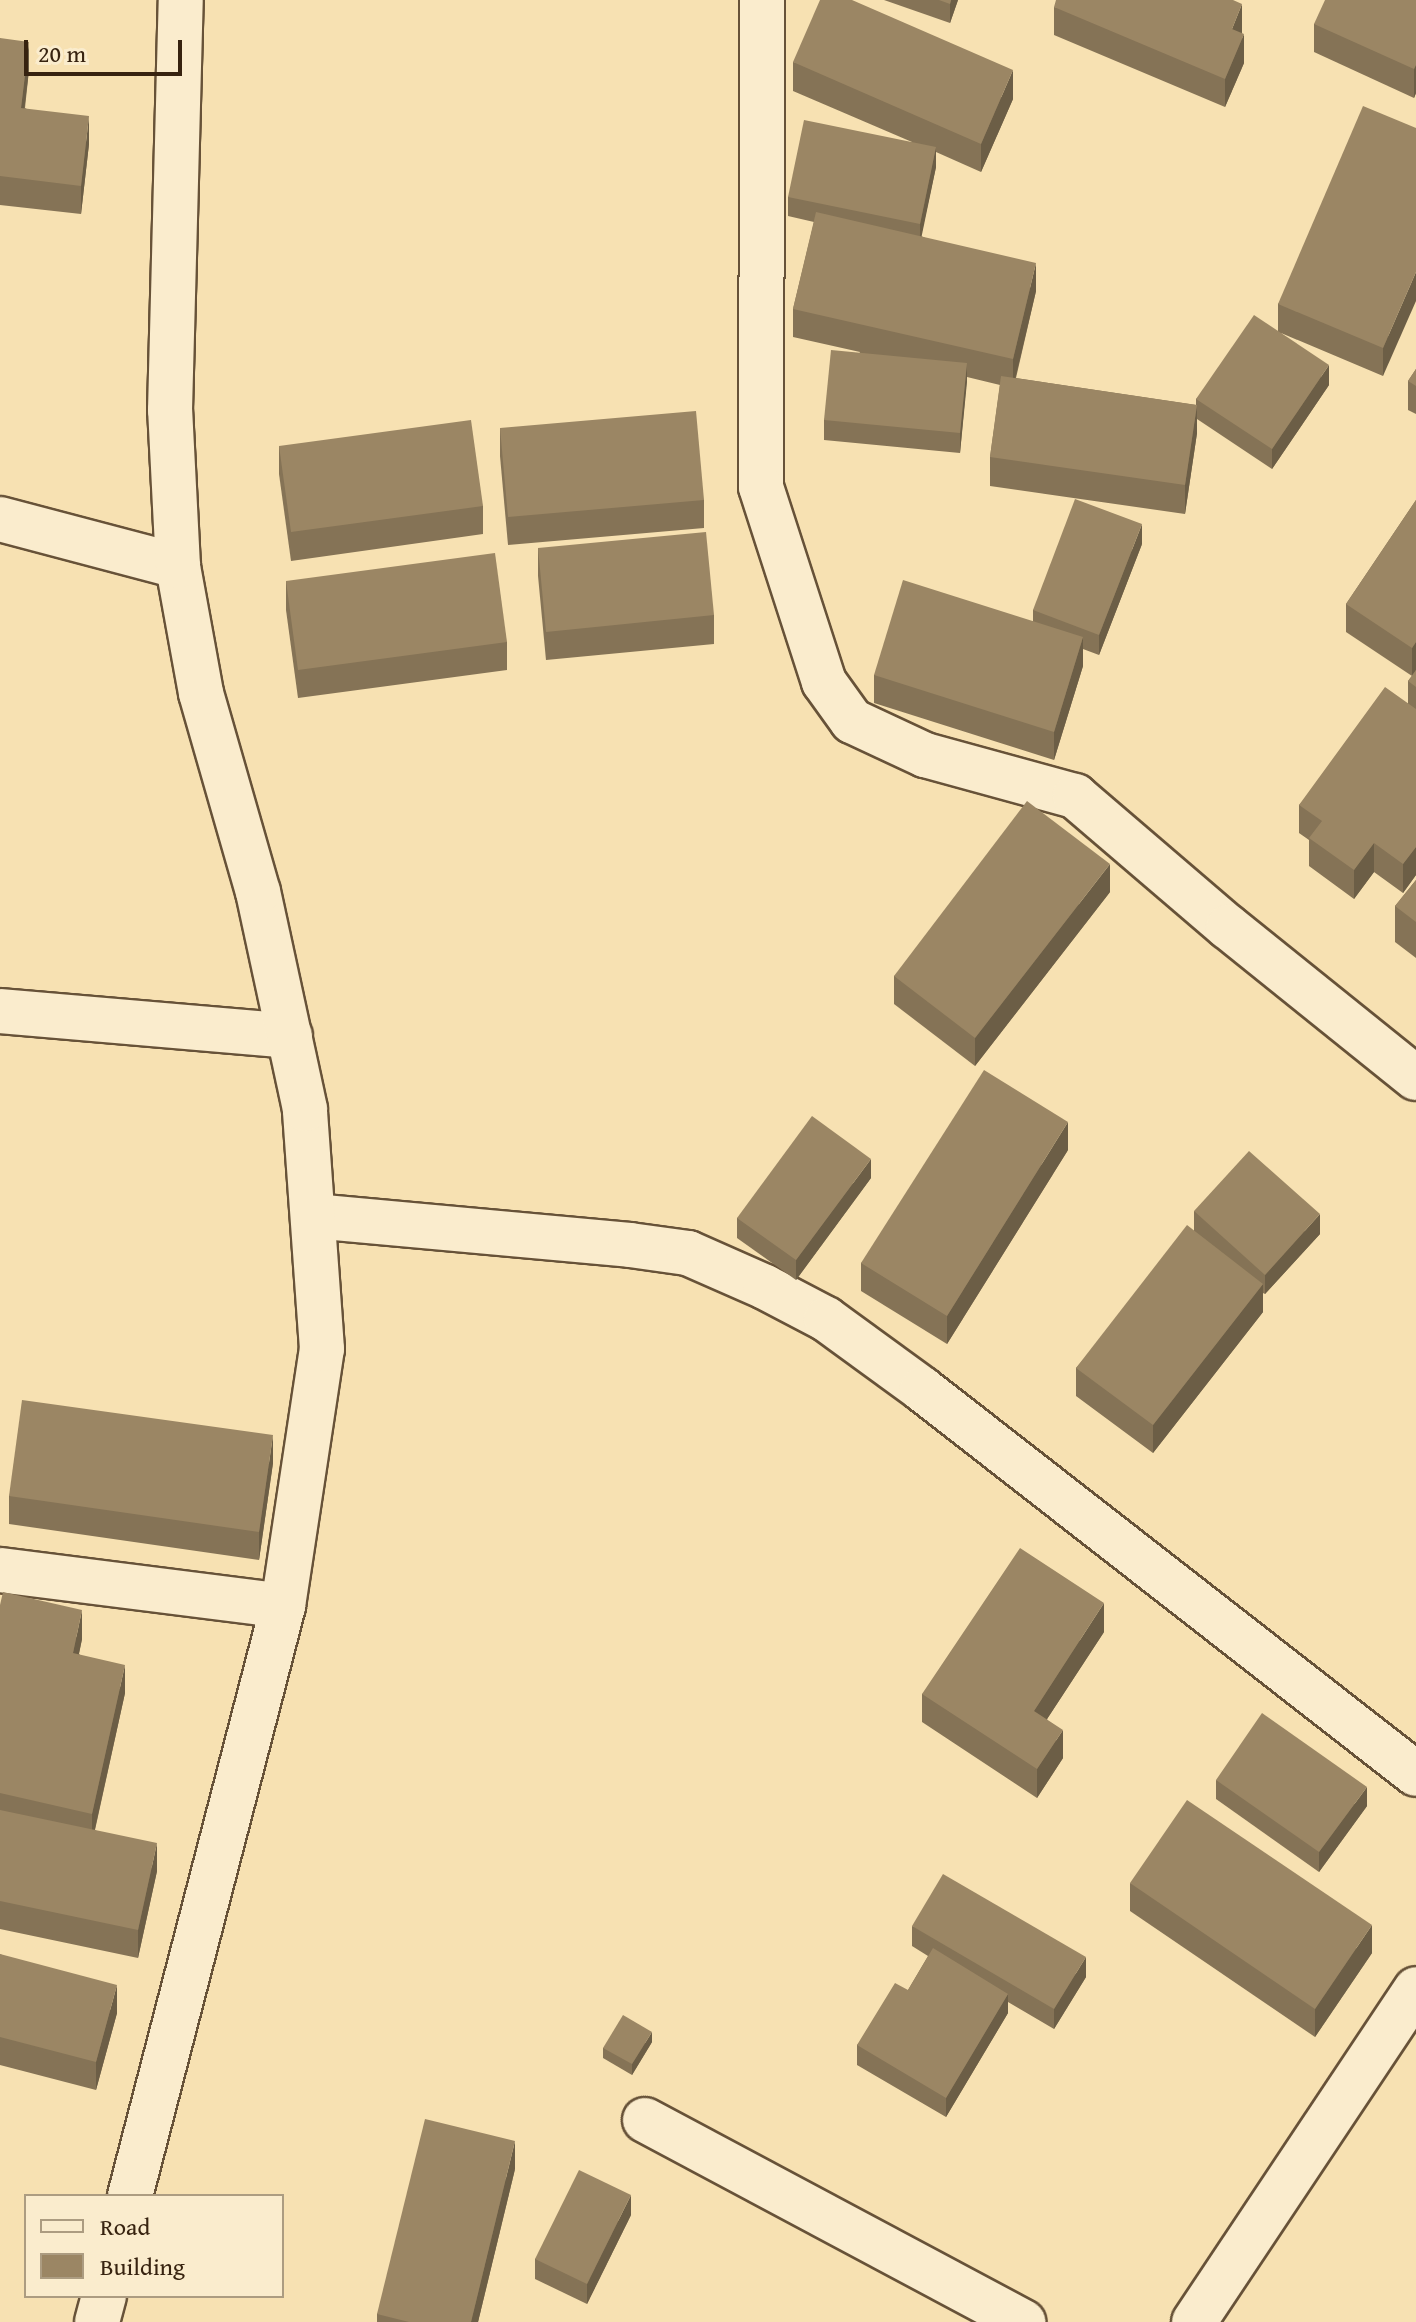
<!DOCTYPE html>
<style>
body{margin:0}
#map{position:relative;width:1416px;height:2322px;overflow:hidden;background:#f7e1b2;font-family:"Gentium Book Plus",serif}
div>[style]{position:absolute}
.roads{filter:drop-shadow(2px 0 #675238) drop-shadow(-2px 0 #675238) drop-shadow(0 2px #675238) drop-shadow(0 -2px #675238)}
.minor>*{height:44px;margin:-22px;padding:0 22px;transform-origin:22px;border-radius:22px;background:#faeccd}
.wall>*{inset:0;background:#857356}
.shaded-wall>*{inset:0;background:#6c5e46}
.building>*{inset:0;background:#9b8664}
span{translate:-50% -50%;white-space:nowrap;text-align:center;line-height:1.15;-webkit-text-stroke:6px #faeccd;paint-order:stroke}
.legend{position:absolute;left:24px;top:2194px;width:260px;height:104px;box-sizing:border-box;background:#faeccd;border:2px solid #ac9c81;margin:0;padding:10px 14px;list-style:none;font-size:24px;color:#372310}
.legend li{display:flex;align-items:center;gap:16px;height:40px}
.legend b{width:40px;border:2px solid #ac9c81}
.scale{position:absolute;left:24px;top:40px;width:158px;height:36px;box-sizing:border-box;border:4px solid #372310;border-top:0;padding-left:10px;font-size:24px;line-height:28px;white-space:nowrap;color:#372310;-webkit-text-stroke:6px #faeccd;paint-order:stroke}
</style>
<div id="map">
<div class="roads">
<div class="minor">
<div style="left:762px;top:0;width:487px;rotate:90.1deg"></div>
<div style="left:761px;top:487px;width:205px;rotate:72.1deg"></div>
<div style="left:824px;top:682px;width:48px;rotate:54.3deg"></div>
<div style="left:852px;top:721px;width:81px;rotate:25deg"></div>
<div style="left:925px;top:755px;width:156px;rotate:15.3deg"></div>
<div style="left:1075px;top:796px;width:201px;rotate:40.6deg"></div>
<div style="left:1228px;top:927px;width:241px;rotate:38.8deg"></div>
<div style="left:0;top:519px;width:184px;rotate:14.8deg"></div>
<div style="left:0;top:1011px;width:291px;rotate:4.9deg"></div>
<div style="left:313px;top:1216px;width:318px;rotate:5.2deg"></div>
<div style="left:630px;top:1245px;width:59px;rotate:7.9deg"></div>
<div style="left:688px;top:1253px;width:84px;rotate:23.8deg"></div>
<div style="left:765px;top:1287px;width:69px;rotate:27.7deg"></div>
<div style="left:826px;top:1319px;width:119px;rotate:36.1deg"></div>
<div style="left:922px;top:1389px;width:626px;rotate:37.93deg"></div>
<div style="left:0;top:1570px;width:285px;rotate:7.2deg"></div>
<div style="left:645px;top:2120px;width:429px;rotate:28.1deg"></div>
<div style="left:130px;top:2196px;width:610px;rotate:-75.46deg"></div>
<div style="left:283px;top:1606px;width:260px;rotate:-81.4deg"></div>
<div style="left:322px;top:1349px;width:241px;rotate:-94.1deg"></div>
<div style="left:305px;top:1109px;width:222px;rotate:-102.2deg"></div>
<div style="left:258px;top:892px;width:207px;rotate:-106deg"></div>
<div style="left:201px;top:693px;width:129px;rotate:-100.3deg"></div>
<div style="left:178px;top:566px;width:156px;rotate:-92.9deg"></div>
<div style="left:170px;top:410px;width:410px;rotate:-88.5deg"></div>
<div style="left:97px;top:2322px;width:27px;rotate:-75deg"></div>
<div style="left:1194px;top:2322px;width:400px;rotate:-56.3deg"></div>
</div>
</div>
<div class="wall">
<div style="clip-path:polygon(884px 0,958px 0,950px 23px)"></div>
<div style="clip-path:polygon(1416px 0,1416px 93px,1414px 98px,1314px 52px,1314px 24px)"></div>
<div style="clip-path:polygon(1054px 7px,1242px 32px,1244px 63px,1225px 107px,1054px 35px)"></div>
<div style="clip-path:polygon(0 38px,29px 70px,25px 108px,89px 144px,81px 214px,0 205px)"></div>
<div style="clip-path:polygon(793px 62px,1013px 99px,981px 172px,936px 152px,936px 167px,921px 236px,1036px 291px,1016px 378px,1196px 405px,1196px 399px,1278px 331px,1278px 304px,1416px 128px,1383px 376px,1281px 333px,1329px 385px,1272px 469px,1197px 419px,1197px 433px,1185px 514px,990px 486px,990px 457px,1000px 385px,967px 377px,960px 453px,824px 440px,824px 420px,860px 352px,793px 337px,793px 309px,814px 222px,788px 216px,788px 197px,912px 142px,793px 91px)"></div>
<div style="clip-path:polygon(1416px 369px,1416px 414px,1408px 410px,1408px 381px)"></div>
<div style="clip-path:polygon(500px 428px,704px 500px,704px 528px,508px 545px,500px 456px)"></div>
<div style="clip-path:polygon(279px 446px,483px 506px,483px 534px,291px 561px,279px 474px)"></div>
<div style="clip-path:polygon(1416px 500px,1416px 875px,1403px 893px,1374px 872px,1354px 899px,1309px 866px,1309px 840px,1299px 833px,1299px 805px,1408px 703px,1408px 681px,1412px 676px,1346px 632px,1346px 604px)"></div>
<div style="clip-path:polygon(1142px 544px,1099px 655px,1083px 649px,1083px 666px,1054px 760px,874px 703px,874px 675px,1033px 621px,1033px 610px)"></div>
<div style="clip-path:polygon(538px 548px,714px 615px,714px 644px,546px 660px,538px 576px)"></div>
<div style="clip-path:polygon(286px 581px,507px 642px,507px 670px,298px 698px,286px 610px)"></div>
<div style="clip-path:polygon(1416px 880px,1416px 958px,1395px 942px,1395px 906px)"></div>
<div style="clip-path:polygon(1110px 892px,975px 1066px,894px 1004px,894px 976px)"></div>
<div style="clip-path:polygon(1068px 1150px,947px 1344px,861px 1291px,861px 1263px)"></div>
<div style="clip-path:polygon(871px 1178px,796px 1280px,737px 1238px,737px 1218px)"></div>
<div style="clip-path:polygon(1194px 1211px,1320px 1234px,1265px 1294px,1263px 1293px,1263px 1312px,1153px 1453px,1076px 1396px,1076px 1368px,1194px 1231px)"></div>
<div style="clip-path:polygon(273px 1463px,259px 1560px,9px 1524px,9px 1496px)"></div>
<div style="clip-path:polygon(0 1605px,82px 1639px,79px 1654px,125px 1693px,95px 1830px,157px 1871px,138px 1958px,0 1929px)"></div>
<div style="clip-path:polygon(1104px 1632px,1047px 1719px,1063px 1758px,1037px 1798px,922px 1722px,922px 1694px)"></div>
<div style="clip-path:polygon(1216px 1780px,1367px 1806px,1319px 1872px,1216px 1799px)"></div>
<div style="clip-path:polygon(1130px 1883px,1372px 1953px,1315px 2037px,1130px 1911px)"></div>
<div style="clip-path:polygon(912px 1926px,1086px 1977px,1054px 2029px,1008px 2002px,1008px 2013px,946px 2117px,857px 2065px,857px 2045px,908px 1990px,928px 1956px,912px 1946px)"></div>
<div style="clip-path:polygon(0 1954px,117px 2013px,96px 2090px,0 2065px)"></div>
<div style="clip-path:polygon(652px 2042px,632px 2075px,603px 2058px,603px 2048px)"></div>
<div style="clip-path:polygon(515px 2169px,478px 2322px,377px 2322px,377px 2314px)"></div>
<div style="clip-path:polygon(631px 2215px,587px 2304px,535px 2279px,535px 2259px)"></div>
</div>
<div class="shaded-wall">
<div style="clip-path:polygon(951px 0,958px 0,950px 23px,950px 4px)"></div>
<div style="clip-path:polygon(1242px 4px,1242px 32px,1232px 58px,1232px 29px)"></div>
<div style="clip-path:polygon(1244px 34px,1244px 63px,1225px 107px,1225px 79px)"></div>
<div style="clip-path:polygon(29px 42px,29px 70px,21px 136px,21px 108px)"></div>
<div style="clip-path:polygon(1416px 65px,1416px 93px,1414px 98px,1414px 69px)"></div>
<div style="clip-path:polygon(1013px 70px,1013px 99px,981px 172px,981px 144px)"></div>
<div style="clip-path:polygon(89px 116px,89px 144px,81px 214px,81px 186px)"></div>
<div style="clip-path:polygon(936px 147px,936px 167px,920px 244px,920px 224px)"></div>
<div style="clip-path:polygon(1036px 263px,1036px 291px,1013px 388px,1013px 359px)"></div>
<div style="clip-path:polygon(1416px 272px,1416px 301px,1383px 376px,1383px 348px)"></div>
<div style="clip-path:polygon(967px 363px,967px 382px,960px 453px,960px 433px)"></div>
<div style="clip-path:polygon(1329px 365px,1329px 385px,1272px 469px,1272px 449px)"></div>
<div style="clip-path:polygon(1197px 405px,1197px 433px,1185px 514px,1185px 485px)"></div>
<div style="clip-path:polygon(1142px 524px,1142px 544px,1099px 655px,1099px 635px)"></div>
<div style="clip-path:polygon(1083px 637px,1083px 666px,1054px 760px,1054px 732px)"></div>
<div style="clip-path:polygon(1416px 642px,1416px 670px,1412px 676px,1412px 648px)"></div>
<div style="clip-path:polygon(1374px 843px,1374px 872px,1354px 899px,1354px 870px)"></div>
<div style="clip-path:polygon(1416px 847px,1416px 875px,1403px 893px,1403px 864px)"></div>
<div style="clip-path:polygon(1110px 864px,1110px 892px,975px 1066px,975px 1038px)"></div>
<div style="clip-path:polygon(1068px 1122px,1068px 1150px,947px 1344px,947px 1316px)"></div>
<div style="clip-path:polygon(871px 1159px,871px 1178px,796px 1280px,796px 1260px)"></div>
<div style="clip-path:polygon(1320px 1214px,1320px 1234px,1265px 1294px,1265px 1275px)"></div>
<div style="clip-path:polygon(1263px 1284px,1263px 1312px,1153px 1453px,1153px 1425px)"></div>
<div style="clip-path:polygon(273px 1435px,273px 1463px,259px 1560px,259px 1532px)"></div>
<div style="clip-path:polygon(1104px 1603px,1104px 1632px,1034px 1739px,1034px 1711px)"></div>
<div style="clip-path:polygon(82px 1610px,82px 1639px,73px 1681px,73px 1653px)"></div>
<div style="clip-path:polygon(125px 1665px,125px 1693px,92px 1842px,92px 1814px)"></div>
<div style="clip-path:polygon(1063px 1730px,1063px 1758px,1037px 1798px,1037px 1769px)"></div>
<div style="clip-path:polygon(1367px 1787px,1367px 1806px,1319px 1872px,1319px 1852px)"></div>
<div style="clip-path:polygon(157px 1843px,157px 1871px,138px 1958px,138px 1930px)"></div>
<div style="clip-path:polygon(1372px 1925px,1372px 1953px,1315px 2037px,1315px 2009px)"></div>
<div style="clip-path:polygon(1086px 1957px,1086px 1977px,1054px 2029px,1054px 2009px)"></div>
<div style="clip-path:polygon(117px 1985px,117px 2013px,96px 2090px,96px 2062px)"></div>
<div style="clip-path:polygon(1008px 1994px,1008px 2013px,946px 2117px,946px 2098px)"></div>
<div style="clip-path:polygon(652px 2032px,652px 2042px,632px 2075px,632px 2064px)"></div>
<div style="clip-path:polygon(515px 2141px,515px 2169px,478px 2322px,471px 2322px)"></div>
<div style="clip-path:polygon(631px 2195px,631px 2215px,587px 2304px,587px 2284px)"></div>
</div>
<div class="building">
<div style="clip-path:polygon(820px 0,852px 0,1013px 70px,981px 144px,793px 62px)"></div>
<div style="clip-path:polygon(939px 0,951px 0,950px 4px)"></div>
<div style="clip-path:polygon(1056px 0,1233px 0,1242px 4px,1232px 29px,1244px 34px,1225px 79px,1054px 7px)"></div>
<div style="clip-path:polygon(1325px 0,1416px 0,1416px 65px,1414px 69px,1314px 24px)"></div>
<div style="clip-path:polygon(0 38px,29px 42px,21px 108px,89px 116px,81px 186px,0 176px)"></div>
<div style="clip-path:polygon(1363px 106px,1416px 128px,1416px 272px,1383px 348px,1278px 304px)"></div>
<div style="clip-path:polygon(804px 120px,936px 147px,920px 224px,788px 197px)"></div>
<div style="clip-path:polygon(816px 212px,1036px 263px,1013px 359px,793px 309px)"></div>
<div style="clip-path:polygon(1254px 315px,1329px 365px,1272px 449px,1196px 399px)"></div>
<div style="clip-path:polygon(831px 350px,967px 363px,960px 433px,824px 420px)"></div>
<div style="clip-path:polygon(1416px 369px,1416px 386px,1408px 381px)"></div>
<div style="clip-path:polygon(1001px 376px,1197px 405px,1185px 485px,990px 457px)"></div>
<div style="clip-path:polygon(696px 411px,704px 500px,508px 517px,500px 428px)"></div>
<div style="clip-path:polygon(471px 420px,483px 506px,291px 532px,279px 446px)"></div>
<div style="clip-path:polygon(1075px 499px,1142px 524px,1099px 635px,1033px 610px)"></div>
<div style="clip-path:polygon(1416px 500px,1416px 642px,1412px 648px,1346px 604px)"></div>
<div style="clip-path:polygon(706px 532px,714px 615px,546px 632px,538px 548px)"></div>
<div style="clip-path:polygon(495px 553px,507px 642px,298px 670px,286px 581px)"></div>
<div style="clip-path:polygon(903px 580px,1083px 637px,1054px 732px,874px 675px)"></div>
<div style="clip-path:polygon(1416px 670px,1416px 687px,1408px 681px)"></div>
<div style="clip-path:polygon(1385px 687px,1416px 709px,1416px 847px,1403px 864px,1374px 843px,1354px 870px,1309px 838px,1322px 821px,1299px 805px)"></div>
<div style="clip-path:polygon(1027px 801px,1110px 864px,975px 1038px,894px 976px)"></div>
<div style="clip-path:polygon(1416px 880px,1416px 922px,1395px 906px)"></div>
<div style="clip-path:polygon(984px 1070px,1068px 1122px,947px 1316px,861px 1263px)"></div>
<div style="clip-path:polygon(812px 1116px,871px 1159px,796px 1260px,737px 1218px)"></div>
<div style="clip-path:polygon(1249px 1151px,1320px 1214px,1265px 1275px,1194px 1211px)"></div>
<div style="clip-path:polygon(1187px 1225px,1263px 1284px,1153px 1425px,1076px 1368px)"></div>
<div style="clip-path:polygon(22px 1400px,273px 1435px,259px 1532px,9px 1496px)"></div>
<div style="clip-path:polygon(1020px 1548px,1104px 1603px,1034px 1711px,1063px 1730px,1037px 1769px,922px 1694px)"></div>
<div style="clip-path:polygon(3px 1592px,82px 1610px,73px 1653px,125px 1665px,92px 1814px,0 1793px,0 1605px)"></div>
<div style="clip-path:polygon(1262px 1713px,1367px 1787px,1319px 1852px,1216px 1780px)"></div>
<div style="clip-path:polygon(1187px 1800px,1372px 1925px,1315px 2009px,1130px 1883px)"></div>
<div style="clip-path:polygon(0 1810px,157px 1843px,138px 1930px,0 1901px)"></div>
<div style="clip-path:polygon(943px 1874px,1086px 1957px,1054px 2009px,912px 1926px)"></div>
<div style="clip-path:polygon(933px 1948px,1008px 1994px,946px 2098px,857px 2045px,895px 1983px,908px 1990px)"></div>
<div style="clip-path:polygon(0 1954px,117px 1985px,96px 2062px,0 2037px)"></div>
<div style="clip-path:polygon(623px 2015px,652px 2032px,632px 2064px,603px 2048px)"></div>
<div style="clip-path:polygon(425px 2119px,515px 2141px,471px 2322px,409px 2322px,377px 2314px)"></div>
<div style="clip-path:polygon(579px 2170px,631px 2195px,587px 2284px,535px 2259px)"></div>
</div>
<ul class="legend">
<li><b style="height:10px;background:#faeccd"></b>Road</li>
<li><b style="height:22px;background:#9b8664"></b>Building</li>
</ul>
<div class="scale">20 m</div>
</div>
